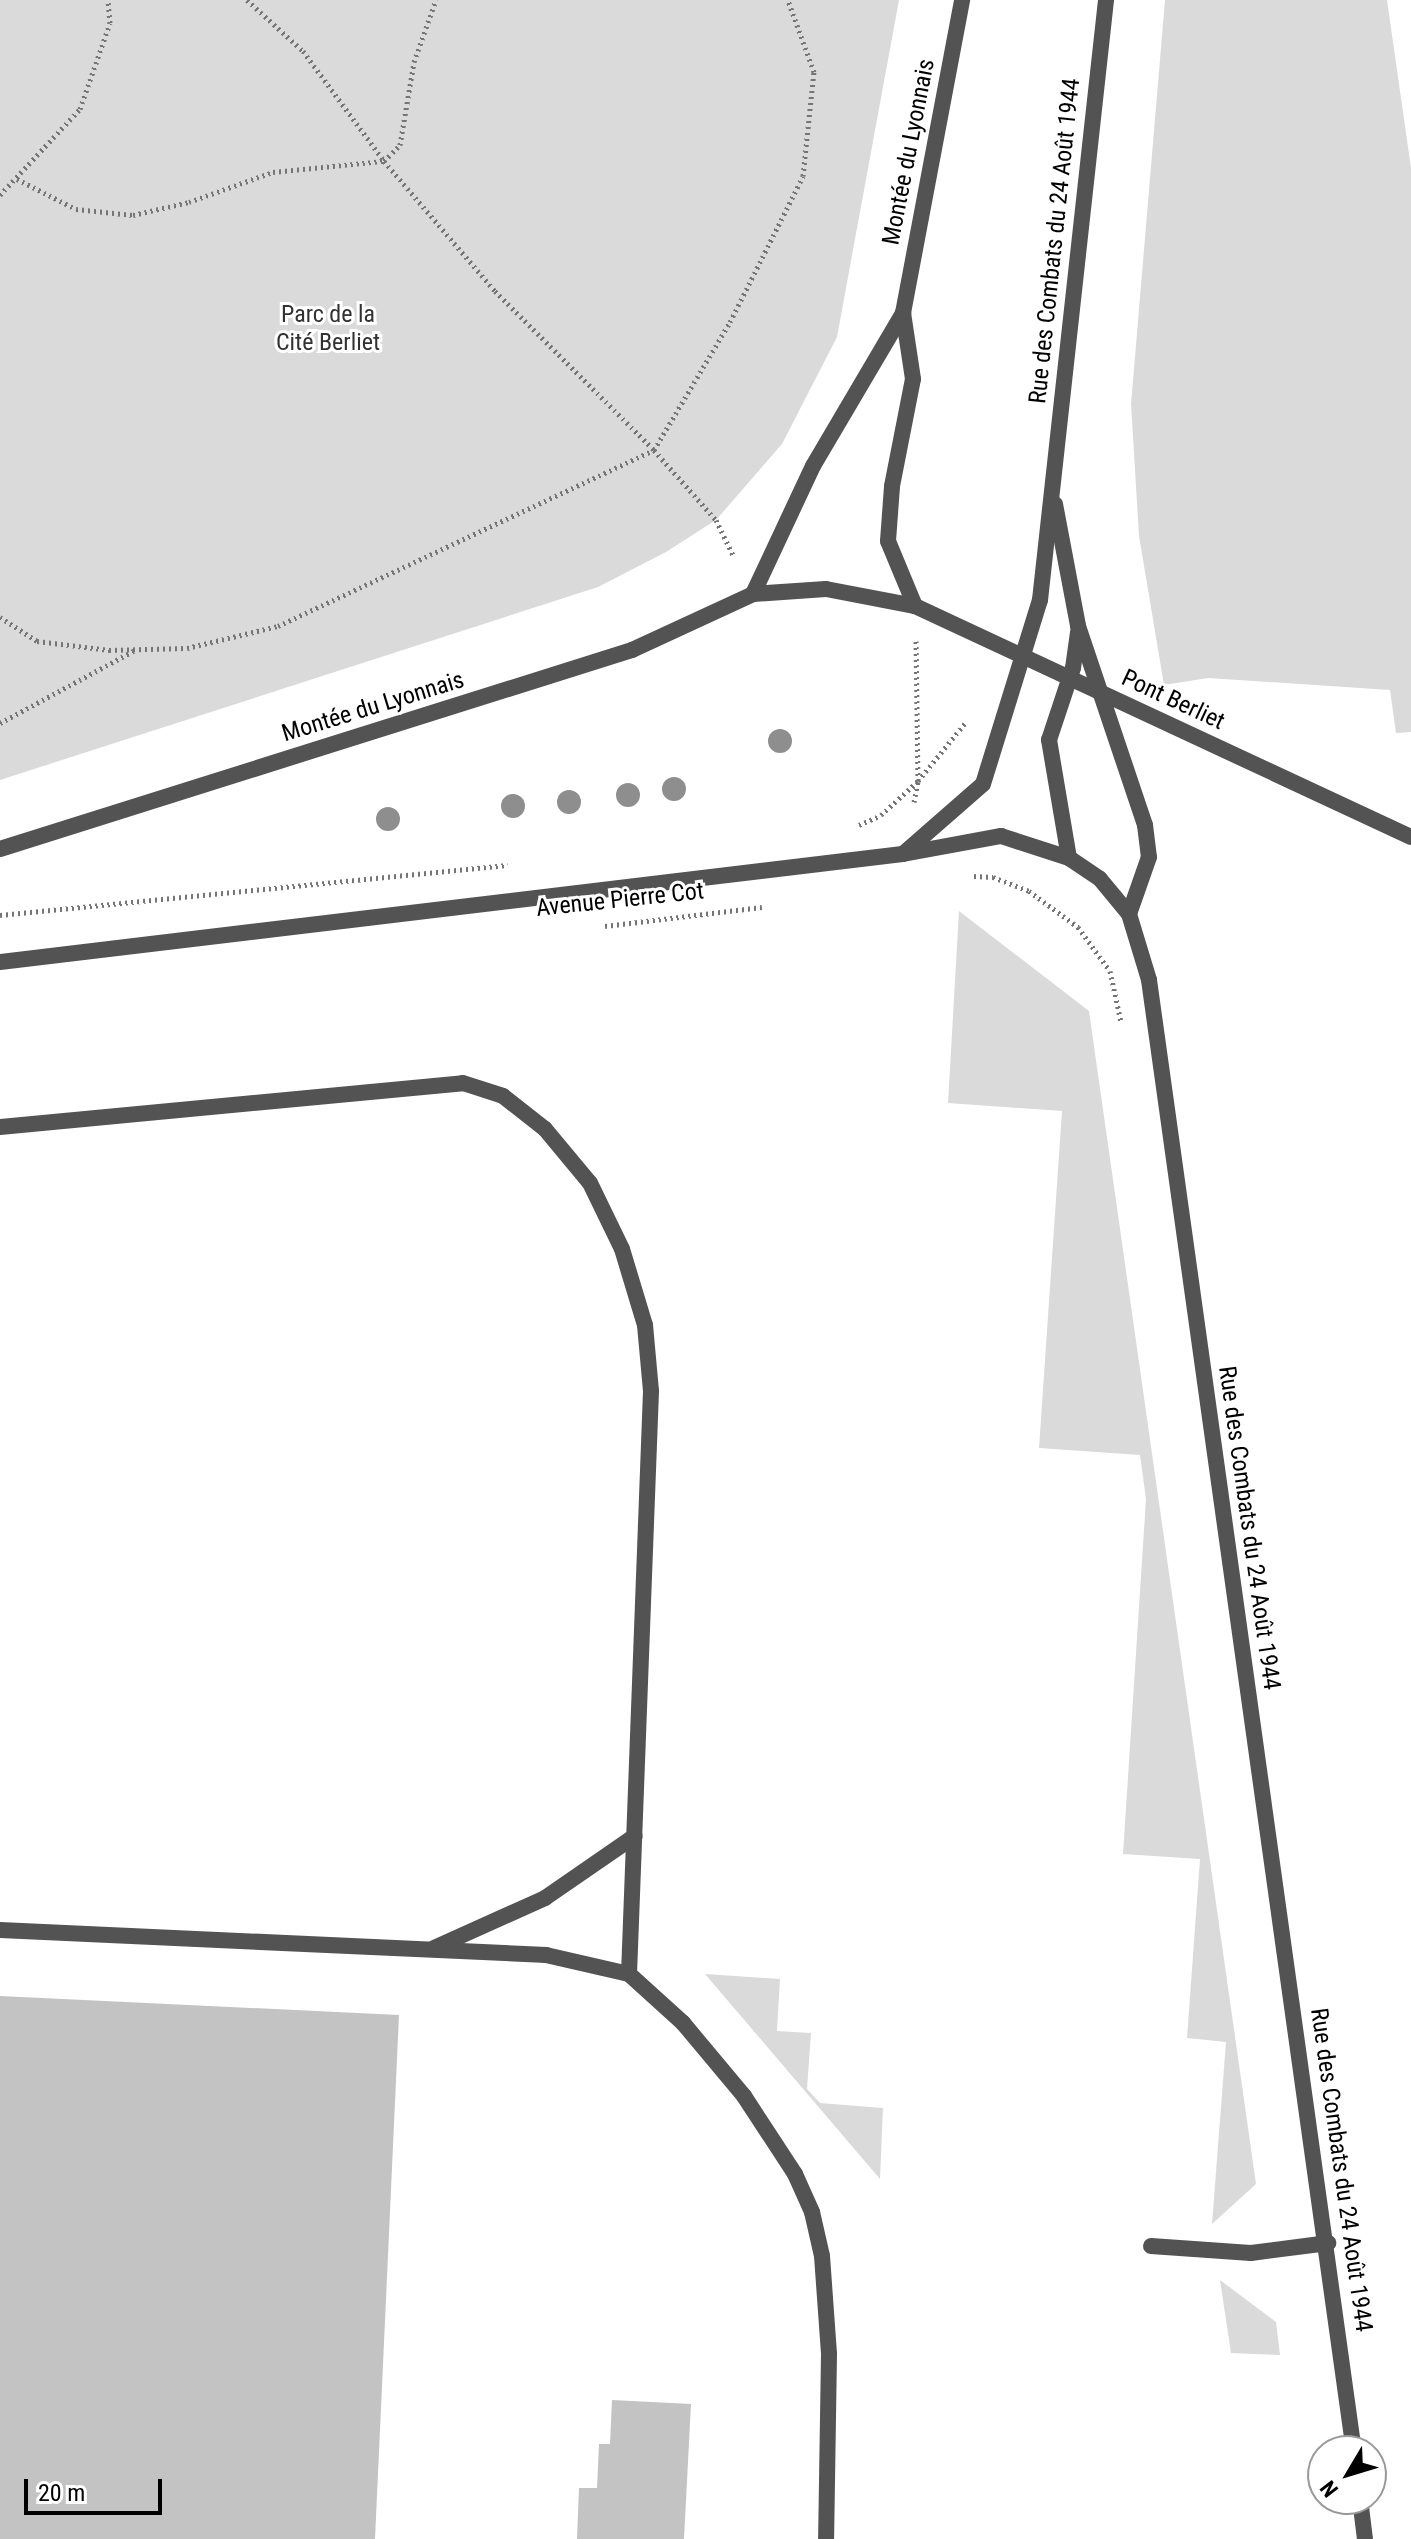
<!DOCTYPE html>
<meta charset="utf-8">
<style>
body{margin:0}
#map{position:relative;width:1411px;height:2539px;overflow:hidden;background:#fff;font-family:"Roboto Condensed",sans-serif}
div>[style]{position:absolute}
.green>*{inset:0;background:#dadada}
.building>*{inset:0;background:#c3c3c3}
.path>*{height:5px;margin-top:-2.5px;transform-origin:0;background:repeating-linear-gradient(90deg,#757575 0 2px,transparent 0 6px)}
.service>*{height:16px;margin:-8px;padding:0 8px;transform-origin:8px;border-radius:8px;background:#535353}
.minor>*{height:16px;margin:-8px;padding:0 8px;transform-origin:8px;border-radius:8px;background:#535353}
.tertiary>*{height:16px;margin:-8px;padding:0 8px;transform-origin:8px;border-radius:8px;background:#535353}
.tertiary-bridge>*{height:16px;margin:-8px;padding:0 8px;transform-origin:8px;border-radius:8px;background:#535353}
.trees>*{width:24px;height:24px;margin:-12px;border-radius:50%;background:#8e8e8e}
span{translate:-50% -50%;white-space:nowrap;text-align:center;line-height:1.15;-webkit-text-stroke:6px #fff;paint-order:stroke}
.street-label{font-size:24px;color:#000}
.park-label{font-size:24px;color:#313131}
.north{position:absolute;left:1307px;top:2435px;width:80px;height:80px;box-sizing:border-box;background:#fff;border:2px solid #999;border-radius:50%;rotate:232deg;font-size:22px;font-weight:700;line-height:32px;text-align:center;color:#000}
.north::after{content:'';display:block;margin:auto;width:28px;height:36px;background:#000;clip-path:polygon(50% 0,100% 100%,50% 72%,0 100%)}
.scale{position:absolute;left:24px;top:2479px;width:138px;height:36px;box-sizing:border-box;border:4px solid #000;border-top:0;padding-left:10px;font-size:24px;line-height:28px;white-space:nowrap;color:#000;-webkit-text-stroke:6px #fff;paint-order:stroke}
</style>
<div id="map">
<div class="green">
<div style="clip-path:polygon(0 0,899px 0,837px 337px,782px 444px,716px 520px,666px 552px,598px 587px,0 780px)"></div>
<div style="clip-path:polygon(1165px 0,1387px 0,1411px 168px,1411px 732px,1396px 733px,1390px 690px,1208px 678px,1164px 685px,1139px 536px,1131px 404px)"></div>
<div style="clip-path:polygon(959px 911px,1089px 1011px,1256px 2184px,1212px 2224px,1226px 2042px,1187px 2038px,1200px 1859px,1123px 1854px,1146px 1499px,1140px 1455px,1039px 1448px,1062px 1111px,948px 1103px)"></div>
<div style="clip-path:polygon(705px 1974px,780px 1979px,777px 2031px,811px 2033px,807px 2089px,820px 2103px,883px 2108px,880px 2179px)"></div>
<div style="clip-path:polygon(1220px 2280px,1276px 2322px,1280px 2355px,1231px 2353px)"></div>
</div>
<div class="building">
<div style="clip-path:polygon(0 1996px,399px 2015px,375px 2539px,0 2539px)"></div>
<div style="clip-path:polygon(612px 2400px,691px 2404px,684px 2539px,577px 2539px,579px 2488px,597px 2488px,599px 2444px,610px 2444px)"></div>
</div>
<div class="path">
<div style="left:247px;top:0;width:76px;rotate:42.3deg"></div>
<div style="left:303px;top:51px;width:137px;rotate:53.6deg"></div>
<div style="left:384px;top:161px;width:171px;rotate:49.5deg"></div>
<div style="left:495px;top:291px;width:225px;rotate:45deg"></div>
<div style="left:654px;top:450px;width:94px;rotate:48.5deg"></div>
<div style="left:716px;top:520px;width:41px;rotate:64.1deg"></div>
<div style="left:17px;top:179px;width:66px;rotate:27deg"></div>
<div style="left:76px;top:209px;width:57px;rotate:6deg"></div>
<div style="left:133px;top:215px;width:57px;rotate:-13.1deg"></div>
<div style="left:189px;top:202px;width:89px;rotate:-19.7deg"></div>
<div style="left:273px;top:172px;width:112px;rotate:-5.7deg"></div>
<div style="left:384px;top:161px;width:23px;rotate:-45deg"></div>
<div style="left:400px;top:145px;width:84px;rotate:-80.4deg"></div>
<div style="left:414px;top:62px;width:66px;rotate:-70.5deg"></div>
<div style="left:0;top:195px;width:117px;rotate:-47.1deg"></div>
<div style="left:80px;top:109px;width:91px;rotate:-70.8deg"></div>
<div style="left:110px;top:23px;width:23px;rotate:-95deg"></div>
<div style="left:0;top:617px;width:44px;rotate:33deg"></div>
<div style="left:37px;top:641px;width:73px;rotate:7.1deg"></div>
<div style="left:109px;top:650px;width:78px;rotate:-1.5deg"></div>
<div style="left:187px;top:648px;width:94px;rotate:-13.6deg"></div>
<div style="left:278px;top:626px;width:415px;rotate:-25.1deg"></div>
<div style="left:654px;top:450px;width:149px;rotate:-59.3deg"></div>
<div style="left:730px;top:322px;width:163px;rotate:-63.4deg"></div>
<div style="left:803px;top:176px;width:105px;rotate:-84deg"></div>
<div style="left:814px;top:72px;width:77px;rotate:-109.9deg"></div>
<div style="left:0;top:723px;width:153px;rotate:-28.4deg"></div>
<div style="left:914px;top:802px;width:21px;rotate:-79deg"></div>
<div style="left:918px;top:781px;width:140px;rotate:-90.8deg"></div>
<div style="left:859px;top:825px;width:24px;rotate:-24deg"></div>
<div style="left:881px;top:815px;width:50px;rotate:-42.6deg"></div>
<div style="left:918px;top:781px;width:76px;rotate:-50.9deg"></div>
<div style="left:974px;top:876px;width:19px;rotate:3deg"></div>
<div style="left:993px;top:877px;width:39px;rotate:21deg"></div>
<div style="left:1029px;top:891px;width:61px;rotate:36.3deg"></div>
<div style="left:1078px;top:927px;width:54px;rotate:54deg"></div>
<div style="left:1110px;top:971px;width:52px;rotate:77.8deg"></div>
<div style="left:0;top:915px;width:510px;rotate:-5.62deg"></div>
<div style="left:605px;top:926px;width:158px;rotate:-6.9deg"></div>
</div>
<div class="service">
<div style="left:0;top:1127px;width:465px;rotate:-5.4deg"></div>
<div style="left:463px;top:1083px;width:42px;rotate:18deg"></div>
<div style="left:503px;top:1096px;width:53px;rotate:38.2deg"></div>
<div style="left:545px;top:1129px;width:70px;rotate:50.2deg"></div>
<div style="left:590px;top:1183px;width:73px;rotate:64.1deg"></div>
<div style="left:622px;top:1249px;width:79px;rotate:73.2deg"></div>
<div style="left:645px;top:1325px;width:66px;rotate:84.8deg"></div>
<div style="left:651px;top:1391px;width:583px;rotate:92.16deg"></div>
<div style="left:629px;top:1974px;width:73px;rotate:42.2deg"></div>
<div style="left:683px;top:2023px;width:95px;rotate:50.1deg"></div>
<div style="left:744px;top:2096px;width:93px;rotate:56.8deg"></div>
<div style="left:795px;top:2174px;width:42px;rotate:65.9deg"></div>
<div style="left:812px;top:2212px;width:45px;rotate:77.2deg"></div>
<div style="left:822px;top:2256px;width:98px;rotate:85.9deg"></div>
<div style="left:829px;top:2354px;width:185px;rotate:90.9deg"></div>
<div style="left:0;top:1930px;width:547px;rotate:2.62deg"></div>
<div style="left:546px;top:1955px;width:85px;rotate:12.9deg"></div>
<div style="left:434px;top:1948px;width:122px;rotate:-24.2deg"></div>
<div style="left:545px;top:1898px;width:109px;rotate:-34.6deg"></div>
<div style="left:1151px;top:2246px;width:100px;rotate:4deg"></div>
<div style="left:1251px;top:2253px;width:78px;rotate:-7.4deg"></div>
</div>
<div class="minor">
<div style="left:1055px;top:504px;width:124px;rotate:79.3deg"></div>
<div style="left:1078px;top:626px;width:210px;rotate:71.4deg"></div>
<div style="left:1145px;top:825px;width:32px;rotate:83deg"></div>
<div style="left:1149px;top:857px;width:60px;rotate:109.3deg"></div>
<div style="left:753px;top:594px;width:141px;rotate:-64.9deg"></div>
<div style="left:813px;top:466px;width:178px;rotate:-59.5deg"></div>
<div style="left:915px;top:606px;width:70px;rotate:-112.6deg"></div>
<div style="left:888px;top:541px;width:55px;rotate:-85.8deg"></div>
<div style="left:892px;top:486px;width:109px;rotate:-78.9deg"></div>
<div style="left:913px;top:379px;width:67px;rotate:-98.6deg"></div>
<div style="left:903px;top:313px;width:319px;rotate:-79.3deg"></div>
<div style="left:903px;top:854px;width:106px;rotate:-41.2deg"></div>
<div style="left:983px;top:784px;width:193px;rotate:-72.8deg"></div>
<div style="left:1040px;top:600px;width:604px;rotate:-83.72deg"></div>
<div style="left:1069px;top:858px;width:120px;rotate:-99.6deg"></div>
<div style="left:1049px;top:740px;width:76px;rotate:-71.6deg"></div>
<div style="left:1073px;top:668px;width:37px;rotate:-82deg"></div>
</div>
<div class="tertiary">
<div style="left:0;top:849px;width:663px;rotate:-17.48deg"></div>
<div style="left:632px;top:650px;width:133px;rotate:-24.8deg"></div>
<div style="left:753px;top:594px;width:73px;rotate:-3.9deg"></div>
<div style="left:826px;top:589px;width:91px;rotate:10.8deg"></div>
<div style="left:0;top:962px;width:909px;rotate:-6.82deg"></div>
<div style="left:903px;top:854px;width:100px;rotate:-10.4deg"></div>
<div style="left:1001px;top:836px;width:71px;rotate:17.9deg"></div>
<div style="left:1069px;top:858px;width:37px;rotate:34deg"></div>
<div style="left:1100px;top:879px;width:45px;rotate:50.4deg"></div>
<div style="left:1129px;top:914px;width:69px;rotate:73.1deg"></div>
<div style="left:1149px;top:980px;width:1485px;rotate:82.07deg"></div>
<div style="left:1360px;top:2499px;width:40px;rotate:82.9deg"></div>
</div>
<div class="tertiary-bridge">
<div style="left:915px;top:606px;width:547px;rotate:24.97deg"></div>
</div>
<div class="trees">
<div style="left:780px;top:741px"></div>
<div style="left:674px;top:789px"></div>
<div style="left:628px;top:795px"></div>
<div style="left:569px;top:802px"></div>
<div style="left:513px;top:806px"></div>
<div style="left:388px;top:819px"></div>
</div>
<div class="street-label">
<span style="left:909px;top:152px;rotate:-79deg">Montée du Lyonnais</span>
<span style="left:1055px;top:241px;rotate:-84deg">Rue des Combats du 24 Août 1944</span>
<span style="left:1173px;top:700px;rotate:25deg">Pont Berliet</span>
<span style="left:373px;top:707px;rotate:-17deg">Montée du Lyonnais</span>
<span style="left:620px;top:900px;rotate:-6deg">Avenue Pierre Cot</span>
<span style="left:1249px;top:1528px;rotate:82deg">Rue des Combats du 24 Août 1944</span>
<span style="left:1341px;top:2170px;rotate:82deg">Rue des Combats du 24 Août 1944</span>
</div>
<div class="park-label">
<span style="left:328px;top:329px">Parc de la<br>Cité Berliet</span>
</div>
<div class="north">N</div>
<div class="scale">20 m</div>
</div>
